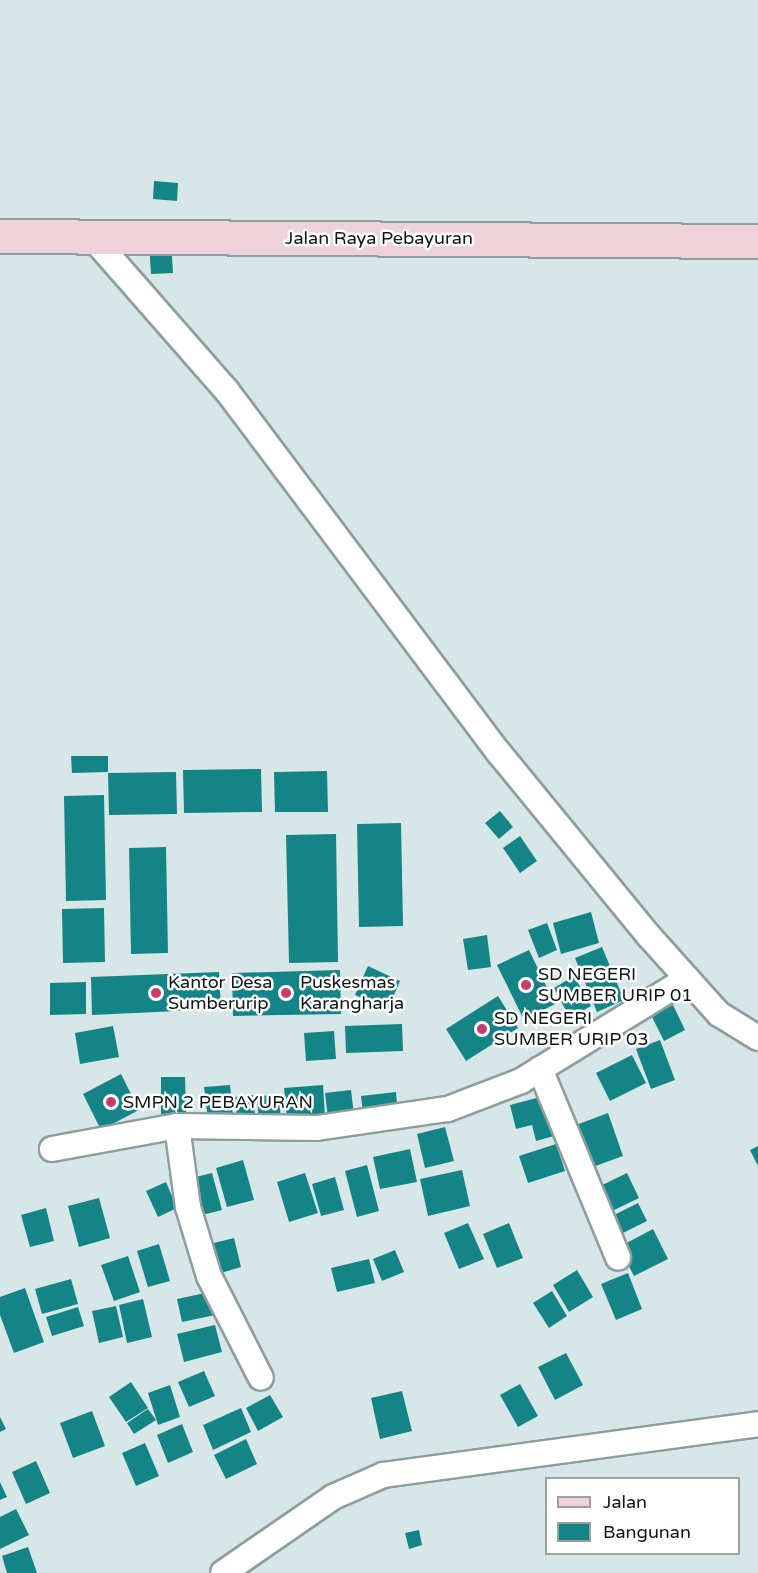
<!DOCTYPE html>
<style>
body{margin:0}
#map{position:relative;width:758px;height:1573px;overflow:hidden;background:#d7e7e8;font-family:"Varela Round",sans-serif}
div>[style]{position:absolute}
.building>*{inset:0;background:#158487}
.roads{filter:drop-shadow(2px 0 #8e9d9e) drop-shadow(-2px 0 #8e9d9e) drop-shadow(0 2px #8e9d9e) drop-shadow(0 -2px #8e9d9e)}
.street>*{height:24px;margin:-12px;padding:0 12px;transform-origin:12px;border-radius:12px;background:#fff}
.secondary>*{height:33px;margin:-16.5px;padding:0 16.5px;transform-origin:16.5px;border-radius:16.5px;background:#eed2da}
.dots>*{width:16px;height:16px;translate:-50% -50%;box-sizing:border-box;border:3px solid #fff;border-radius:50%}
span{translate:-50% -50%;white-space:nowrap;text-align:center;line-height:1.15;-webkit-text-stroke:5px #fff;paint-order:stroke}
.street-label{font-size:18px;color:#0f1515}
.poi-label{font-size:18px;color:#0f1515}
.left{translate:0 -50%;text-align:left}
.legend{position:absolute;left:545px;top:1477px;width:195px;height:78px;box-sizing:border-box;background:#fff;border:2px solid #9fa1a1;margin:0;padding:8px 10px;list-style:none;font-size:18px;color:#0f1515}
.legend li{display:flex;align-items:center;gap:12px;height:30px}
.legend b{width:30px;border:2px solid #9fa1a1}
</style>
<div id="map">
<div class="building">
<div style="clip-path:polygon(154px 181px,178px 183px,177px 201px,153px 199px)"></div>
<div style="clip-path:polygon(149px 241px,171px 241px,173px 273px,151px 274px)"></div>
<div style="clip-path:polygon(71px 756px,108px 756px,108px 772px,72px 773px)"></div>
<div style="clip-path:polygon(261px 769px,262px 812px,184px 813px,183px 770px)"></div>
<div style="clip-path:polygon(327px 771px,328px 812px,275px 812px,274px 772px)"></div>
<div style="clip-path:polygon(176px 772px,177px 814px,109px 815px,108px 773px)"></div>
<div style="clip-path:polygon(104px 795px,106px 900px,66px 901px,64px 796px)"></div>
<div style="clip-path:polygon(500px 811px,513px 827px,499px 839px,485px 823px)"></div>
<div style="clip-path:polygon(401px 823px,403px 926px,359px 927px,357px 824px)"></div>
<div style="clip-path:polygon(336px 834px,338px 962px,289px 963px,286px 835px)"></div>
<div style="clip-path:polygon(520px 836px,537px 861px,520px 873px,503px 848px)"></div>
<div style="clip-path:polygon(166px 847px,168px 953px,131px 954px,129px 848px)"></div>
<div style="clip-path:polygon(104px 908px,105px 962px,63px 963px,62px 909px)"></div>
<div style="clip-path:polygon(591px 912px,599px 943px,561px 954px,553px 923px)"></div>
<div style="clip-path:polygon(547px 923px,557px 950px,539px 958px,528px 930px)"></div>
<div style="clip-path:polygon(487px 935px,491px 967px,468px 970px,463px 939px)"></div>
<div style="clip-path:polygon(602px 947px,624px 1000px,597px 1012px,575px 958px)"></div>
<div style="clip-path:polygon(529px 950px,555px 1004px,524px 1020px,497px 965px)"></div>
<div style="clip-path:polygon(368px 966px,400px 981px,388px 1009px,355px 995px)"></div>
<div style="clip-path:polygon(340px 970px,341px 1014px,233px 1016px,232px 973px)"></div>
<div style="clip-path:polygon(219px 972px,221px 1009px,92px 1015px,91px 977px)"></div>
<div style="clip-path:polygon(574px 976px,591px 1006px,570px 1018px,554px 988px)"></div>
<div style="clip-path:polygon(86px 982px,86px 1014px,50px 1015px,50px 983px)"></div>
<div style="clip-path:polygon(498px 996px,518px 1028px,466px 1061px,446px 1029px)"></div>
<div style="clip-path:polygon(673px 1005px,685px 1030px,664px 1041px,651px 1015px)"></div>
<div style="clip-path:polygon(402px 1024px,403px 1051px,346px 1053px,345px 1026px)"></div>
<div style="clip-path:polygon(113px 1026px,119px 1057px,80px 1064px,75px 1033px)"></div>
<div style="clip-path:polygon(334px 1031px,336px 1059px,306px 1061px,304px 1033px)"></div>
<div style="clip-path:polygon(660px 1040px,675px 1080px,651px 1089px,636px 1049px)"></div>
<div style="clip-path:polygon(632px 1055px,646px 1083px,610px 1101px,596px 1073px)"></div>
<div style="clip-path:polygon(121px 1074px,139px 1110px,101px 1130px,83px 1094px)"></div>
<div style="clip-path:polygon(161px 1077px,185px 1077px,186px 1113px,161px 1114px)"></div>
<div style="clip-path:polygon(230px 1085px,233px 1117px,208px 1119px,204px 1087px)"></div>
<div style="clip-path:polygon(323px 1085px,325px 1117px,287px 1120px,284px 1088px)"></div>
<div style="clip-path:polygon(351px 1090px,354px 1115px,328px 1118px,325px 1093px)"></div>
<div style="clip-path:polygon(396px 1092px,398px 1116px,364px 1120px,361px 1096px)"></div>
<div style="clip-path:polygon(253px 1095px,255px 1115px,237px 1117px,235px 1097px)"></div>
<div style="clip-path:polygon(279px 1095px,281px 1121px,259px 1123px,257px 1096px)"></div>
<div style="clip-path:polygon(544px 1096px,554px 1136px,536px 1141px,532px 1125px,516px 1129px,510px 1105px)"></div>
<div style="clip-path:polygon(608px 1113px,623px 1156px,590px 1168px,576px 1125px)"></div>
<div style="clip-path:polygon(445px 1127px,454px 1161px,425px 1168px,417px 1134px)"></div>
<div style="clip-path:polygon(556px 1144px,565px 1171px,528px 1183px,519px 1156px)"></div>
<div style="clip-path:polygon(758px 1146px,758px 1166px,750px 1150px)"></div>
<div style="clip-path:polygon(410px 1149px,417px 1182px,380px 1189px,373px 1157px)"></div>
<div style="clip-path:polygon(243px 1160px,254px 1200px,227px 1207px,216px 1168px)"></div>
<div style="clip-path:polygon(367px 1165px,379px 1211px,357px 1217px,345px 1171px)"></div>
<div style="clip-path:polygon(462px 1170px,470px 1206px,428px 1216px,420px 1179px)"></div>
<div style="clip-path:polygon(212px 1173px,222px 1210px,198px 1216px,188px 1179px)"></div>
<div style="clip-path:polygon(305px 1173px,318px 1213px,289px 1222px,277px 1182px)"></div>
<div style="clip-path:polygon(627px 1173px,639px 1198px,606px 1214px,594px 1189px)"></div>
<div style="clip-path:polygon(335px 1177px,344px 1210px,321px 1216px,312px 1184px)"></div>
<div style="clip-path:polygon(166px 1182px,177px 1208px,158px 1217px,146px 1191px)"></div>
<div style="clip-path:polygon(99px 1198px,110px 1238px,79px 1247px,68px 1206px)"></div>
<div style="clip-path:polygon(638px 1203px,647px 1221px,619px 1235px,610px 1217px)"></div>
<div style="clip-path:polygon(46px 1208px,54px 1241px,30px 1247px,21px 1215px)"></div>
<div style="clip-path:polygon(468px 1223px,484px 1259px,459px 1269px,444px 1233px)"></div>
<div style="clip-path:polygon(509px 1223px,523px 1258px,497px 1268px,483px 1234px)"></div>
<div style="clip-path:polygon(653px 1229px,668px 1259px,634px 1276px,619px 1247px)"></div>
<div style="clip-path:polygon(234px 1238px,241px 1267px,214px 1275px,206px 1245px)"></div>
<div style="clip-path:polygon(159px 1244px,170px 1281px,148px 1287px,137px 1251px)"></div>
<div style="clip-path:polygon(395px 1250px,404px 1272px,382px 1281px,373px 1259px)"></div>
<div style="clip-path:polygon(128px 1256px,140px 1292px,114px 1301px,101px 1265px)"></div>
<div style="clip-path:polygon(369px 1259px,375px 1283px,337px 1292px,331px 1268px)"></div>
<div style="clip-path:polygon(577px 1270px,593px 1297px,569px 1312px,553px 1285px)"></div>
<div style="clip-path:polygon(628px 1273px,642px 1309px,616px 1320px,601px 1284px)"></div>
<div style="clip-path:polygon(71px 1279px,78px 1304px,42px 1314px,35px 1289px)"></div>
<div style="clip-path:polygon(25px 1288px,44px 1342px,14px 1353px,0 1315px,0 1297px)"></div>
<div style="clip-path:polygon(552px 1291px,567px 1316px,549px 1328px,533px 1303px)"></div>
<div style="clip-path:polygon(210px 1292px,215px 1315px,182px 1322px,177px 1299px)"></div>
<div style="clip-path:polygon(143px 1299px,152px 1337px,127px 1343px,119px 1305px)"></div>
<div style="clip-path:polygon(116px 1306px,123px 1337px,99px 1343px,92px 1311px)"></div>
<div style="clip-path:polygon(78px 1307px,84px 1326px,52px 1336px,46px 1317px)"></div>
<div style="clip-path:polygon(215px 1325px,222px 1352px,184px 1362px,177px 1334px)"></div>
<div style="clip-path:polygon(566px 1353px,583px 1385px,555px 1400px,538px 1367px)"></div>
<div style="clip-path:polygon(204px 1371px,215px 1396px,189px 1407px,178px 1382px)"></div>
<div style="clip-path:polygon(131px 1382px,148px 1408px,126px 1422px,109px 1397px)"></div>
<div style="clip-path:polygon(520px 1384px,538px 1416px,518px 1427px,500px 1395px)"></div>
<div style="clip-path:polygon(170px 1385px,180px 1417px,158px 1425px,148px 1393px)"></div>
<div style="clip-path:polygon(402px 1391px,412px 1431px,380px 1439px,371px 1398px)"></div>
<div style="clip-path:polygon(270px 1395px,283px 1417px,258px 1431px,246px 1408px)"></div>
<div style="clip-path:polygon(241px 1408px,251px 1432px,213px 1450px,203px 1425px)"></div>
<div style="clip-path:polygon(148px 1409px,156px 1420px,134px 1434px,127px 1423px)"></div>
<div style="clip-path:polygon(92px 1411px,105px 1446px,73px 1458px,60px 1423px)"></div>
<div style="clip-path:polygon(0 1417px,6px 1429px,0 1432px)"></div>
<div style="clip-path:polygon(182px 1424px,193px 1452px,168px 1463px,157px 1435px)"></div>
<div style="clip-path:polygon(246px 1439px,257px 1464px,226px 1479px,214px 1455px)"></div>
<div style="clip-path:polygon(145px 1443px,159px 1476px,136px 1486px,122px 1453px)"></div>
<div style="clip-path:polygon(36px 1461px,50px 1493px,26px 1504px,12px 1472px)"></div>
<div style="clip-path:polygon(0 1482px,7px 1497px,0 1500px)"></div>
<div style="clip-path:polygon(16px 1509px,29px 1535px,0 1549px,0 1517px)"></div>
<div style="clip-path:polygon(419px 1530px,422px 1545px,409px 1549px,405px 1533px)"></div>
<div style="clip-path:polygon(28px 1547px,37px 1573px,7px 1573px,2px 1556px)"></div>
</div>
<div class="roads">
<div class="street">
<div style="left:93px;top:238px;width:203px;rotate:48.8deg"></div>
<div style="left:227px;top:391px;width:453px;rotate:53.1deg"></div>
<div style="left:499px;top:753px;width:237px;rotate:50.7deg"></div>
<div style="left:649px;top:936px;width:105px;rotate:48.1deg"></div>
<div style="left:719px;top:1014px;width:46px;rotate:31.6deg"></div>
<div style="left:540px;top:1069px;width:204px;rotate:67.5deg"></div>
<div style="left:177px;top:1126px;width:82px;rotate:82.3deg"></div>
<div style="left:188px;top:1207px;width:72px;rotate:73.1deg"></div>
<div style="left:209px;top:1276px;width:114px;rotate:63deg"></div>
<div style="left:52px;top:1149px;width:127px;rotate:-10.4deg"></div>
<div style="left:177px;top:1126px;width:140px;rotate:0.8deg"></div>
<div style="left:317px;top:1128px;width:132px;rotate:-8.3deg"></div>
<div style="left:448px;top:1109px;width:78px;rotate:-21deg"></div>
<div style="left:521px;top:1081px;width:195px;rotate:-31.6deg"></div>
<div style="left:223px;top:1573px;width:134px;rotate:-34.6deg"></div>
<div style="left:333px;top:1497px;width:55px;rotate:-23.7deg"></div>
<div style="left:383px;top:1475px;width:378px;rotate:-7.7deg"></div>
</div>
<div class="secondary">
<div style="left:0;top:236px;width:758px;rotate:0.38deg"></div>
</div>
</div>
<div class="dots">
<div style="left:526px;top:985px;background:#c73b6e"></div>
<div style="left:156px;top:993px;background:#c73b6e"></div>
<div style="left:286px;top:993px;background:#c73b6e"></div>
<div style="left:482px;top:1029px;background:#c73b6e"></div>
<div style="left:111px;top:1102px;background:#c73b6e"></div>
</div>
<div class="street-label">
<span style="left:379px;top:238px">Jalan Raya Pebayuran</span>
</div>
<div class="poi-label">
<span class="left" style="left:538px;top:985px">SD NEGERI<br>SUMBER URIP 01</span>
<span class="left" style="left:168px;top:993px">Kantor Desa<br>Sumberurip</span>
<span class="left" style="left:300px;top:993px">Puskesmas<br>Karangharja</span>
<span class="left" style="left:494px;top:1029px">SD NEGERI<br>SUMBER URIP 03</span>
<span class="left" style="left:123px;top:1102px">SMPN 2 PEBAYURAN</span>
</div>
<ul class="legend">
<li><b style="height:8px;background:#eed2da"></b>Jalan</li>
<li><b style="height:16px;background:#158487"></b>Bangunan</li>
</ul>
</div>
